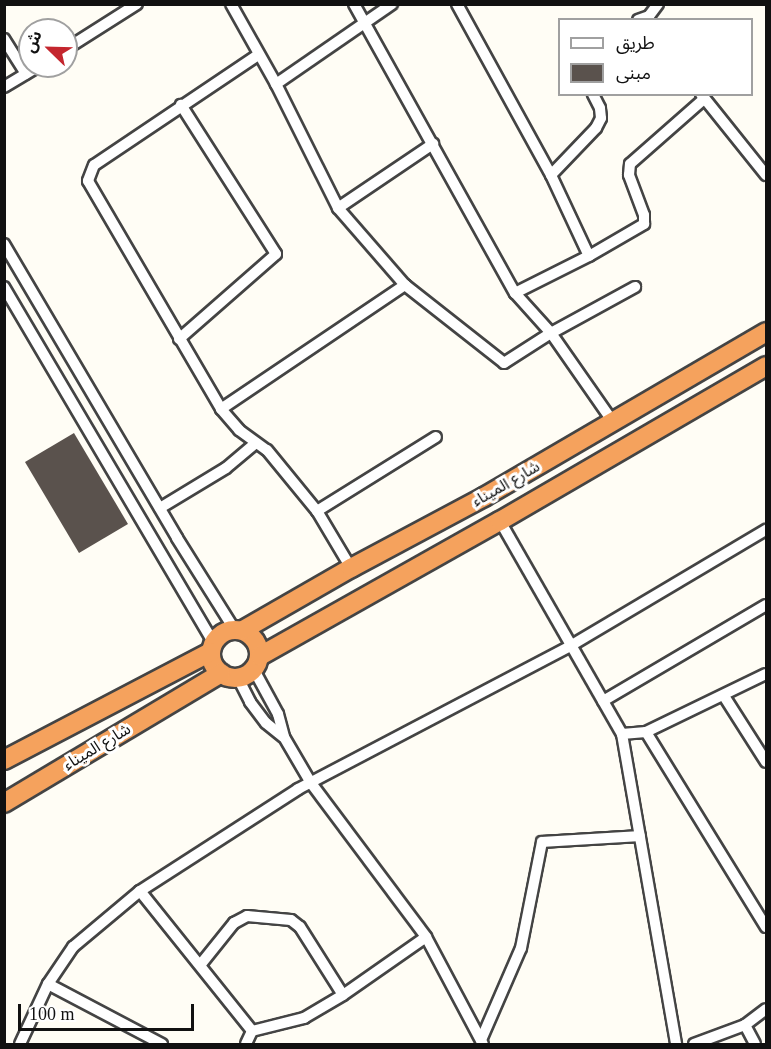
<!DOCTYPE html>
<meta charset="utf-8">
<style>
body{margin:0}
#map{position:relative;width:771px;height:1049px;overflow:hidden;background:#fffdf5;font-family:"Times New Roman","Noto Sans Arabic",serif}
div>[style]{position:absolute}
.building>*{inset:0;background:#5a524d}
.roads{filter:drop-shadow(2px 0 #444) drop-shadow(-2px 0 #444) drop-shadow(0 2px #444) drop-shadow(0 -2px #444)}
.street>*{height:10px;margin:-5px;padding:0 5px;transform-origin:5px;border-radius:5px;background:#fff}
.highway>*{height:18px;margin:-9px;padding:0 9px;transform-origin:9px;border-radius:9px;background:#f5a25d}
.highway>.ring{margin:-9px;padding:0;box-sizing:content-box;background:none;border:18px solid #f5a25d;border-radius:50%}
span{translate:-50% -50%;white-space:nowrap;text-align:center;line-height:1.15;-webkit-text-stroke:6px #fff;paint-order:stroke}
.street-label{font-size:16px;color:#111}
.frame{position:absolute;inset:0;border:6px solid #111;pointer-events:none}
.legend{position:absolute;left:558px;top:18px;width:195px;height:78px;box-sizing:border-box;background:#fff;border:2px solid #a0a0a0;margin:0;padding:8px 10px;list-style:none;font-size:18px;color:#111}
.legend li{display:flex;align-items:center;gap:12px;height:30px}
.legend b{width:30px;border:2px solid #a0a0a0}
.north{position:absolute;left:18px;top:18px;width:60px;height:60px;box-sizing:border-box;background:#fff;border:2px solid #a0a0a0;border-radius:50%;rotate:293deg;font-size:16px;font-weight:700;line-height:24px;text-align:center;color:#111}
.north::after{content:'';display:block;margin:auto;width:21px;height:27px;background:#c4262e;clip-path:polygon(50% 0,100% 100%,50% 72%,0 100%)}
.scale{position:absolute;left:18px;top:1004px;width:176px;height:27px;box-sizing:border-box;border:3px solid #111;border-top:0;padding-left:8px;font-size:18px;line-height:21px;white-space:nowrap;color:#111;-webkit-text-stroke:4px #fff;paint-order:stroke}
</style>
<div id="map">
<div class="building">
<div style="clip-path:polygon(74px 433px,128px 524px,79px 553px,25px 462px)"></div>
</div>
<div class="roads">
<div class="street">
<div style="left:231px;top:4px;width:92px;rotate:60.6deg"></div>
<div style="left:276px;top:84px;width:139px;rotate:63.4deg"></div>
<div style="left:338px;top:208px;width:102px;rotate:49deg"></div>
<div style="left:405px;top:285px;width:126px;rotate:38.2deg"></div>
<div style="left:504px;top:363px;width:56px;rotate:-32.6deg"></div>
<div style="left:551px;top:333px;width:96px;rotate:-28.7deg"></div>
<div style="left:354px;top:4px;width:331px;rotate:60.9deg"></div>
<div style="left:515px;top:293px;width:54px;rotate:48deg"></div>
<div style="left:551px;top:333px;width:108px;rotate:55.1deg"></div>
<div style="left:457px;top:4px;width:195px;rotate:61.2deg"></div>
<div style="left:551px;top:175px;width:89px;rotate:64.9deg"></div>
<div style="left:638px;top:20px;width:12px;rotate:-20deg"></div>
<div style="left:649px;top:16px;width:15px;rotate:-53deg"></div>
<div style="left:4px;top:39px;width:41px;rotate:57.8deg"></div>
<div style="left:66px;top:49px;width:84px;rotate:-32.4deg"></div>
<div style="left:258px;top:55px;width:197px;rotate:146.1deg"></div>
<div style="left:94px;top:165px;width:17px;rotate:111deg"></div>
<div style="left:88px;top:181px;width:264px;rotate:59.7deg"></div>
<div style="left:221px;top:409px;width:28px;rotate:49deg"></div>
<div style="left:239px;top:430px;width:34px;rotate:36deg"></div>
<div style="left:267px;top:450px;width:79px;rotate:50.7deg"></div>
<div style="left:276px;top:84px;width:141px;rotate:-34.6deg"></div>
<div style="left:4px;top:87px;width:41px;rotate:-31deg"></div>
<div style="left:701px;top:94px;width:104px;rotate:51.3deg"></div>
<div style="left:551px;top:175px;width:65px;rotate:-46.2deg"></div>
<div style="left:596px;top:128px;width:11px;rotate:-63deg"></div>
<div style="left:601px;top:118px;width:10px;rotate:-96deg"></div>
<div style="left:600px;top:108px;width:16px;rotate:-117deg"></div>
<div style="left:338px;top:208px;width:115px;rotate:-34deg"></div>
<div style="left:4px;top:244px;width:341px;rotate:59.5deg"></div>
<div style="left:177px;top:538px;width:107px;rotate:57.9deg"></div>
<div style="left:4px;top:287px;width:413px;rotate:59.5deg"></div>
<div style="left:515px;top:293px;width:83px;rotate:-26.6deg"></div>
<div style="left:589px;top:256px;width:64px;rotate:-30.2deg"></div>
<div style="left:644px;top:224px;width:9px;rotate:-90deg"></div>
<div style="left:644px;top:215px;width:43px;rotate:-110.6deg"></div>
<div style="left:629px;top:175px;width:11px;rotate:-85deg"></div>
<div style="left:630px;top:164px;width:98px;rotate:-41.3deg"></div>
<div style="left:179px;top:339px;width:129px;rotate:-41.2deg"></div>
<div style="left:276px;top:254px;width:177px;rotate:-122.5deg"></div>
<div style="left:221px;top:409px;width:222px;rotate:-34deg"></div>
<div style="left:160px;top:508px;width:77px;rotate:-31.2deg"></div>
<div style="left:226px;top:468px;width:39px;rotate:-40deg"></div>
<div style="left:500px;top:521px;width:245px;rotate:60.2deg"></div>
<div style="left:622px;top:734px;width:315px;rotate:80.1deg"></div>
<div style="left:351px;top:568px;width:66px;rotate:-120.8deg"></div>
<div style="left:317px;top:511px;width:140px;rotate:-31.9deg"></div>
<div style="left:254px;top:670px;width:50px;rotate:61.4deg"></div>
<div style="left:278px;top:714px;width:24px;rotate:75deg"></div>
<div style="left:284px;top:737px;width:53px;rotate:59.6deg"></div>
<div style="left:311px;top:783px;width:192px;rotate:53.2deg"></div>
<div style="left:426px;top:937px;width:121px;rotate:62deg"></div>
<div style="left:238px;top:678px;width:27px;rotate:63deg"></div>
<div style="left:250px;top:702px;width:26px;rotate:53deg"></div>
<div style="left:266px;top:723px;width:22px;rotate:39deg"></div>
<div style="left:724px;top:696px;width:78px;rotate:57.5deg"></div>
<div style="left:603px;top:701px;width:189px;rotate:-30.5deg"></div>
<div style="left:646px;top:732px;width:229px;rotate:58.4deg"></div>
<div style="left:622px;top:734px;width:24px;rotate:-5deg"></div>
<div style="left:646px;top:732px;width:133px;rotate:-25.8deg"></div>
<div style="left:140px;top:891px;width:179px;rotate:51.3deg"></div>
<div style="left:252px;top:1031px;width:14px;rotate:115deg"></div>
<div style="left:201px;top:964px;width:53px;rotate:-51.2deg"></div>
<div style="left:234px;top:923px;width:15px;rotate:-28deg"></div>
<div style="left:247px;top:916px;width:44px;rotate:5.2deg"></div>
<div style="left:291px;top:920px;width:11px;rotate:38deg"></div>
<div style="left:300px;top:927px;width:80px;rotate:57.7deg"></div>
<div style="left:343px;top:995px;width:101px;rotate:-34.9deg"></div>
<div style="left:48px;top:984px;width:129px;rotate:27.8deg"></div>
<div style="left:745px;top:1025px;width:21px;rotate:62deg"></div>
<div style="left:252px;top:1031px;width:54px;rotate:-14deg"></div>
<div style="left:304px;top:1018px;width:45px;rotate:-30.5deg"></div>
<div style="left:481px;top:1040px;width:100px;rotate:-66.5deg"></div>
<div style="left:521px;top:948px;width:108px;rotate:-78.8deg"></div>
<div style="left:542px;top:842px;width:98px;rotate:-3.5deg"></div>
<div style="left:20px;top:1044px;width:66px;rotate:-65deg"></div>
<div style="left:48px;top:984px;width:45px;rotate:-56deg"></div>
<div style="left:73px;top:947px;width:87px;rotate:-39.9deg"></div>
<div style="left:140px;top:891px;width:188px;rotate:-32.8deg"></div>
<div style="left:298px;top:789px;width:310px;rotate:-27.7deg"></div>
<div style="left:572px;top:645px;width:226px;rotate:-30.7deg"></div>
<div style="left:694px;top:1044px;width:54px;rotate:-20.4deg"></div>
<div style="left:745px;top:1025px;width:26px;rotate:-37deg"></div>
</div>
<div class="highway">
<div class="ring" style="left:211px;top:630px;width:30px;height:30px"></div>
<div style="left:243px;top:630px;width:125px;rotate:-29.9deg"></div>
<div style="left:351px;top:568px;width:151px;rotate:-28.1deg"></div>
<div style="left:484px;top:497px;width:327px;rotate:-30.3deg"></div>
<div style="left:260px;top:656px;width:275px;rotate:-29.4deg"></div>
<div style="left:500px;top:521px;width:308px;rotate:-30.2deg"></div>
<div style="left:4px;top:760px;width:233px;rotate:-27.6deg"></div>
<div style="left:4px;top:803px;width:253px;rotate:-30.9deg"></div>
</div>
</div>
<div class="street-label">
<span style="left:506px;top:484px;rotate:-30deg">شارع الميناء</span>
<span style="left:97px;top:747px;rotate:-31deg">شارع الميناء</span>
</div>
<div class="frame"></div>
<ul class="legend">
<li><b style="height:8px;background:#fff"></b>طريق</li>
<li><b style="height:16px;background:#5a524d"></b>مبنى</li>
</ul>
<div class="north">ش</div>
<div class="scale">100 m</div>
</div>
